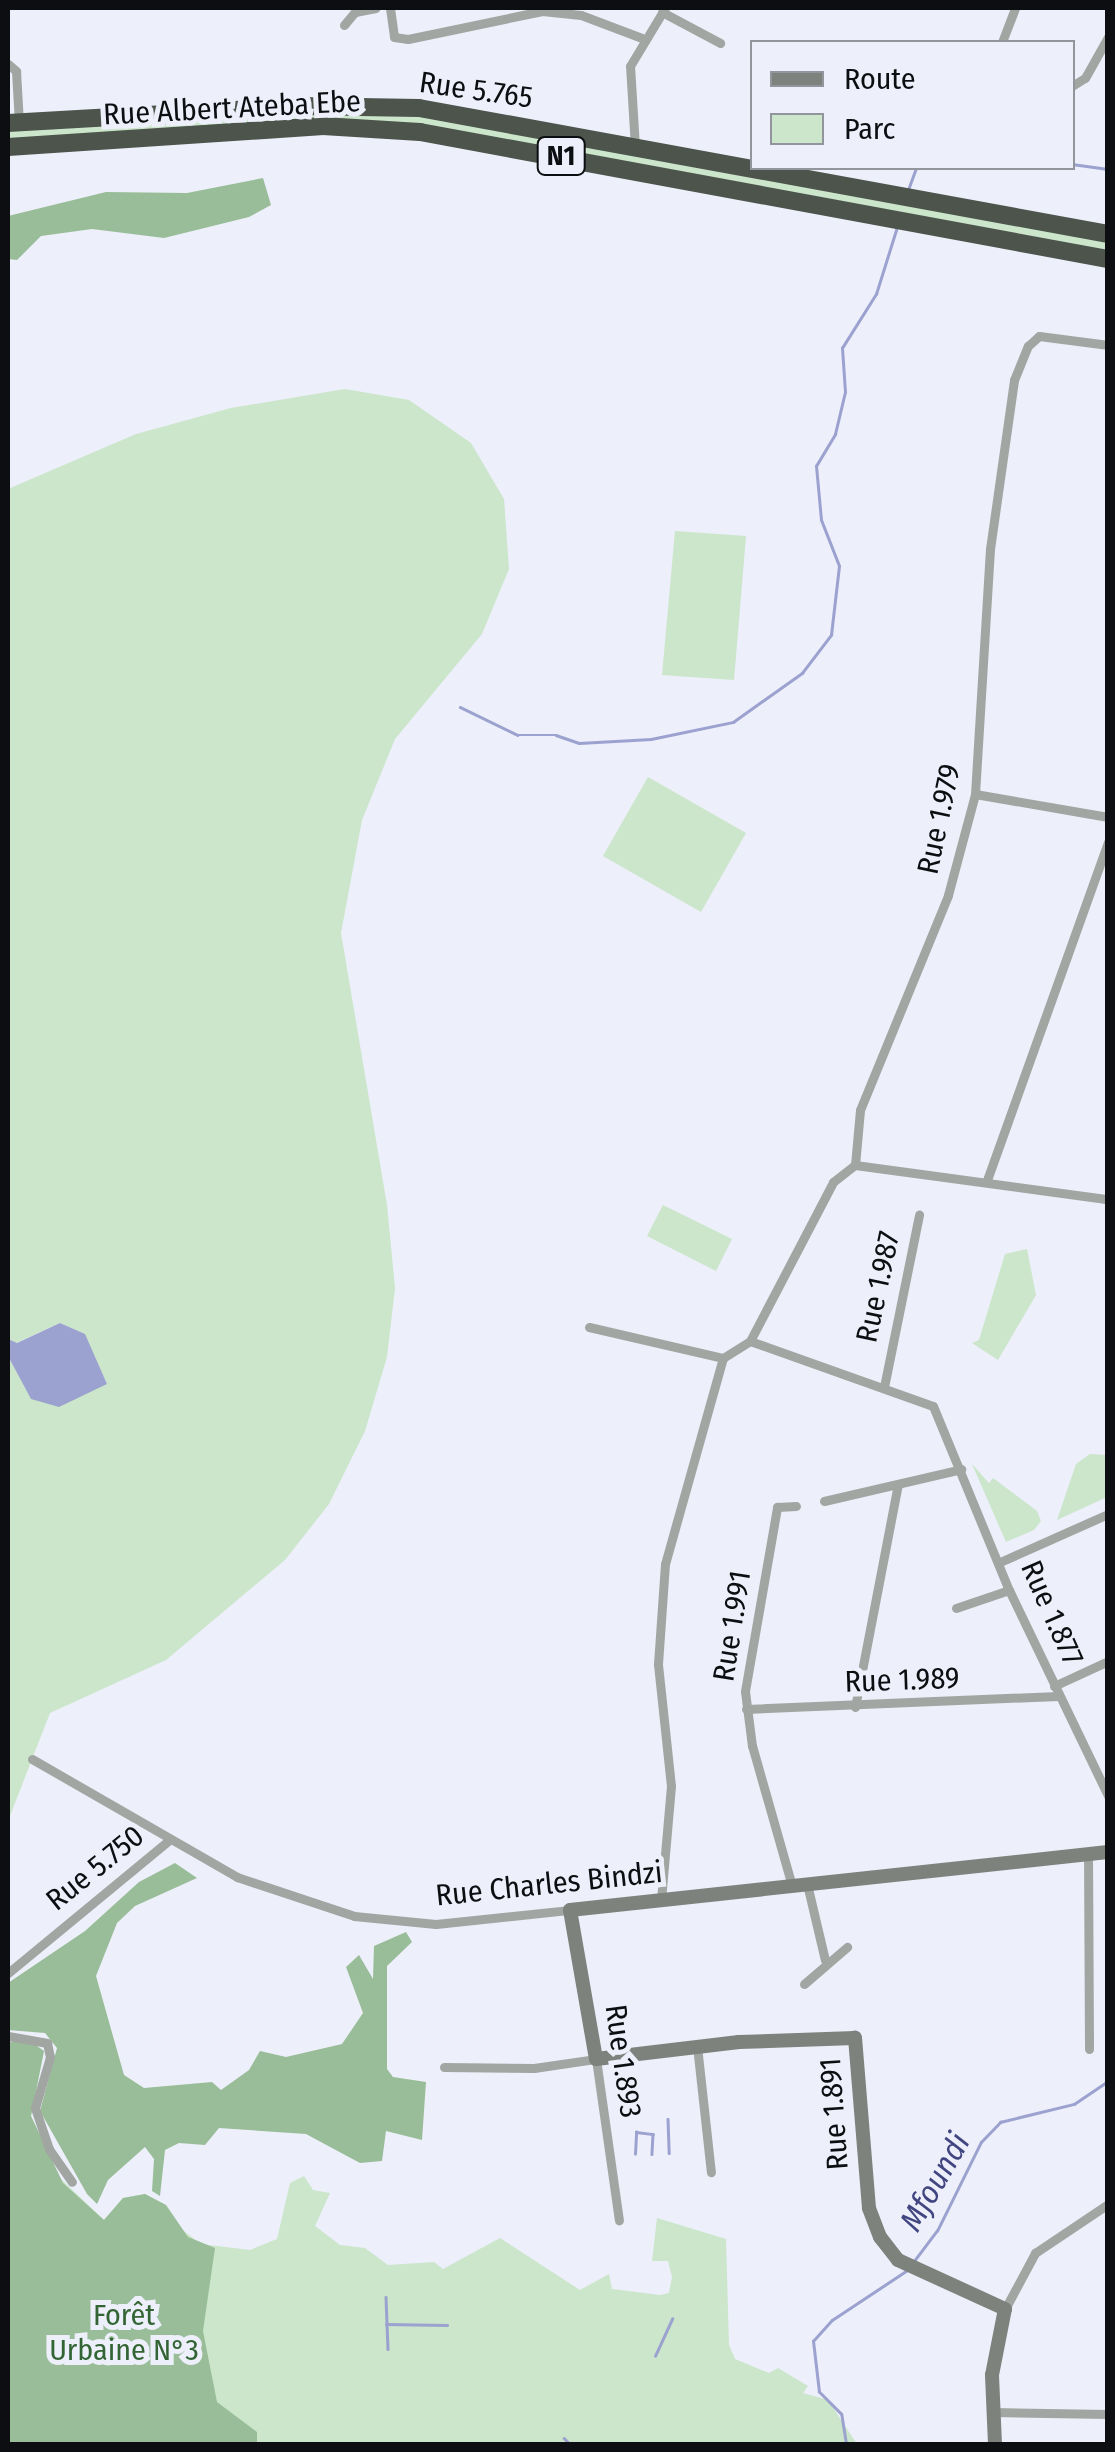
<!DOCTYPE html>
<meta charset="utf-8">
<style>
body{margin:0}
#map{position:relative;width:1115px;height:2452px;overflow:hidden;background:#edeffa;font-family:"Fira Sans Condensed",sans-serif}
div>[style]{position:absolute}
.green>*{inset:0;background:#cbe6ca}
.forest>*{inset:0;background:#99bd98}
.water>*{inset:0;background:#9ca2cf}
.stream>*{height:2.5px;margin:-1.25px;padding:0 1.25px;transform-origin:1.25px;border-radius:1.25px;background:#9ca2cf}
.street>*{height:9px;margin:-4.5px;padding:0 4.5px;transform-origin:4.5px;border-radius:4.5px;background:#a2a6a2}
.secondary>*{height:14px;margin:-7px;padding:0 7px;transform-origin:7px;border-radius:7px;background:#7d827d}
.highway>*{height:18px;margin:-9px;padding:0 9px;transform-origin:9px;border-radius:9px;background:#4c544c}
span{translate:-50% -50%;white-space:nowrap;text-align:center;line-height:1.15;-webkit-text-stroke:10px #edeffa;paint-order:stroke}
.shield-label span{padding:2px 8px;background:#edeffa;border:2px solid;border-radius:8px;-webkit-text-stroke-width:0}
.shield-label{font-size:28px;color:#0d0e11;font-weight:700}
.street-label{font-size:30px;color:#0d0e11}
.park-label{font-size:30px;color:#326533}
.water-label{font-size:32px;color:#424680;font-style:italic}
.frame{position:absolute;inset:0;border:10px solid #0d0e11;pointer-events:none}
.legend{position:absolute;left:750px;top:40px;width:325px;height:130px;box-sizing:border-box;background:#edeffa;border:2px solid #93959d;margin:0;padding:12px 18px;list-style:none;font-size:30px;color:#0d0e11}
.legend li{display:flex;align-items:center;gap:20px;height:50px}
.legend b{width:50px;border:2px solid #93959d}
</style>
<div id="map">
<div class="green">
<div style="clip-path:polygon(361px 109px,464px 120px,1107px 239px,1107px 250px,461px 131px,8px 142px,8px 130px)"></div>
<div style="clip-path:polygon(345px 389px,409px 400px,471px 443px,504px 499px,509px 569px,482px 634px,395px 739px,362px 820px,341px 933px,387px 1205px,395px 1288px,387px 1357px,365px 1431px,329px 1504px,285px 1560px,166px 1660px,50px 1713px,8px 1821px,8px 1356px,31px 1398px,107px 1384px,84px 1334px,60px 1323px,16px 1343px,8px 1339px,8px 489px,136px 434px,231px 408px)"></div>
<div style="clip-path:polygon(675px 531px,746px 536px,734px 680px,662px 675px)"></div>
<div style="clip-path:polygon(648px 777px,746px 833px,701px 912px,603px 856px)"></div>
<div style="clip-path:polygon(663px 1205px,732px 1239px,716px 1271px,647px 1236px)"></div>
<div style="clip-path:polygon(1027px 1249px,1036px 1295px,998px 1360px,972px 1343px,979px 1340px,1005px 1254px)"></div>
<div style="clip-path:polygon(1090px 1454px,1107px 1455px,1107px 1497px,1057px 1520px,1076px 1464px)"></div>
<div style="clip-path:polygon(972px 1464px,989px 1483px,993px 1478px,1037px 1511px,1041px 1521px,1034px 1530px,1006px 1542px)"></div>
<div style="clip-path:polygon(8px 2042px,44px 2051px,31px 2116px,58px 2176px,104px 2220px,123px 2198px,145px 2194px,166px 2205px,180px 2228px,201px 2244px,250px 2250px,277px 2239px,290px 2183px,304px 2176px,313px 2190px,330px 2193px,315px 2226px,340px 2245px,365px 2248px,388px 2265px,434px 2262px,443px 2269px,500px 2238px,580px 2290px,609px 2274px,612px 2289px,660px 2295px,669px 2293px,672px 2277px,668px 2261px,652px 2261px,657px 2218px,726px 2239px,729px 2345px,735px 2359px,769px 2373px,778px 2368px,808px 2386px,803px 2393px,828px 2400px,857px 2444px,8px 2444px)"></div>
</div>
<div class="forest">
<div style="clip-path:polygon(263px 178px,271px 205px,249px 217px,164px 238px,92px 229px,41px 236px,17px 260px,8px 259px,8px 216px,106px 192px,187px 193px)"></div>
<div style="clip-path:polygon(175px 1863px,197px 1878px,135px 1906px,117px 1923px,96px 1976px,124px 2075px,144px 2088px,212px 2082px,221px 2090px,249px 2070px,260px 2051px,286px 2057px,342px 2044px,363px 2013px,346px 1967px,359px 1955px,373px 1979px,374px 1946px,406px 1932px,412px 1942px,387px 1966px,387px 2069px,393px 2077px,426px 2082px,422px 2140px,386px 2131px,382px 2161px,360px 2163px,306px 2134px,219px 2128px,205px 2145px,179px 2143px,165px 2150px,160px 2196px,152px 2191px,154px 2159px,145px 2147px,108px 2180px,97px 2204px,87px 2194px,40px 2111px,57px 2048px,45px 2033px,8px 2030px,8px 1983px,85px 1931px,139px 1882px)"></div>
<div style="clip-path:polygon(30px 2041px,44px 2051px,31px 2116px,63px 2183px,104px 2220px,123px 2198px,145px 2194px,166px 2205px,188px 2237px,215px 2248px,203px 2331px,217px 2402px,257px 2432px,257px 2444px,8px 2444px,8px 2042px)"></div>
</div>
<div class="water">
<div style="clip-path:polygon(60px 1323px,85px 1334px,107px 1384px,59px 1407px,31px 1399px,8px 1356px,8px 1339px,17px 1343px)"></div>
</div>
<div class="stream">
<div style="left:1072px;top:164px;width:36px;rotate:8deg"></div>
<div style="left:908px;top:190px;width:23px;rotate:-70deg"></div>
<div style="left:460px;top:707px;width:64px;rotate:25.8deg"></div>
<div style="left:518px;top:735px;width:38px"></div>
<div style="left:556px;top:735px;width:24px;rotate:19deg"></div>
<div style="left:579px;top:743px;width:72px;rotate:-3.2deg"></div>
<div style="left:651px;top:739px;width:84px;rotate:-11.7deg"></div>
<div style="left:733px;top:722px;width:85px;rotate:-35.4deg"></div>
<div style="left:802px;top:673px;width:48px;rotate:-52.7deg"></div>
<div style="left:831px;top:635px;width:69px;rotate:-83.4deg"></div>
<div style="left:839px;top:566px;width:49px;rotate:-111.4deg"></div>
<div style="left:821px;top:520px;width:54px;rotate:-95.3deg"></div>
<div style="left:816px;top:466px;width:37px;rotate:-59deg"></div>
<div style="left:835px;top:434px;width:43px;rotate:-76.6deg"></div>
<div style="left:845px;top:392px;width:44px;rotate:-93.9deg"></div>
<div style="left:842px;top:348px;width:64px;rotate:-57.8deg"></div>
<div style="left:876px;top:294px;width:70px;rotate:-72.6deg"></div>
<div style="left:668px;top:2119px;width:34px;rotate:88deg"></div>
<div style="left:635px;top:2154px;width:22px;rotate:-87deg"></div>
<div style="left:636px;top:2132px;width:17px;rotate:7deg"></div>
<div style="left:653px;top:2134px;width:20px;rotate:93deg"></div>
<div style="left:914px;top:2261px;width:38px;rotate:-53deg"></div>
<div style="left:937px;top:2231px;width:99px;rotate:-63.7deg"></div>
<div style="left:981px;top:2142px;width:28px;rotate:-46deg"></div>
<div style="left:1000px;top:2122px;width:76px;rotate:-13.7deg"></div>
<div style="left:1074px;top:2104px;width:41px;rotate:-34.1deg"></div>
<div style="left:386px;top:2297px;width:52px;rotate:87.8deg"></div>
<div style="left:386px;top:2324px;width:61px;rotate:0.9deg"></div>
<div style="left:655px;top:2356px;width:41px;rotate:-65.3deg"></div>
<div style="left:564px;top:2438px;width:8px;rotate:45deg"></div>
<div style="left:846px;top:2444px;width:30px;rotate:-99deg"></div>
<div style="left:841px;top:2414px;width:31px;rotate:-135deg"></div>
<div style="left:819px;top:2392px;width:51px;rotate:-96.7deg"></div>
<div style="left:813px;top:2341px;width:28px;rotate:-48deg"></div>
<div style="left:832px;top:2320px;width:89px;rotate:-33.5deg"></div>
</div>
<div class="street">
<div style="left:390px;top:8px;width:29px;rotate:82deg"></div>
<div style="left:394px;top:37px;width:14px;rotate:8deg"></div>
<div style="left:408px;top:39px;width:137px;rotate:-11.8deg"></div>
<div style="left:542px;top:11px;width:39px;rotate:6deg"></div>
<div style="left:581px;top:15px;width:65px;rotate:20.7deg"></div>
<div style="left:662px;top:12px;width:66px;rotate:28.1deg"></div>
<div style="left:344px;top:25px;width:17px;rotate:-50deg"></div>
<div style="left:355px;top:12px;width:21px;rotate:-11deg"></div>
<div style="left:1002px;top:42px;width:36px;rotate:-69deg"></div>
<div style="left:8px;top:64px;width:11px;rotate:41deg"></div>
<div style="left:16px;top:71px;width:52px;rotate:86.7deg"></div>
<div style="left:1072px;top:86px;width:15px;rotate:-32deg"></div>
<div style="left:1085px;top:78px;width:47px;rotate:-60.7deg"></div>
<div style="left:635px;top:147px;width:81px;rotate:-93.5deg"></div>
<div style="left:630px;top:66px;width:68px;rotate:-58.9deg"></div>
<div style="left:975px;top:794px;width:135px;rotate:9.8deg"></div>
<div style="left:855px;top:1165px;width:55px;rotate:-84.8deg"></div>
<div style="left:860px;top:1110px;width:232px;rotate:-67.7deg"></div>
<div style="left:948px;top:895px;width:105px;rotate:-75deg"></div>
<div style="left:975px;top:794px;width:245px;rotate:-86.5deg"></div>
<div style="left:990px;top:549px;width:171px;rotate:-81.9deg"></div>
<div style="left:1014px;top:380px;width:37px;rotate:-68deg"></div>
<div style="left:1028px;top:346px;width:15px;rotate:-42deg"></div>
<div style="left:1039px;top:336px;width:70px;rotate:7.4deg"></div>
<div style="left:855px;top:1165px;width:255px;rotate:7.7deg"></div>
<div style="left:987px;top:1180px;width:359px;rotate:-70.3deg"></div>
<div style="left:589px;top:1327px;width:138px;rotate:13deg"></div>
<div style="left:750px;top:1341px;width:194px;rotate:19.6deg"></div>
<div style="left:933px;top:1406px;width:199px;rotate:67.6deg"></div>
<div style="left:1009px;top:1590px;width:229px;rotate:64.3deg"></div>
<div style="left:884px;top:1387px;width:176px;rotate:-78.5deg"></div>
<div style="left:824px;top:1501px;width:141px;rotate:-13.1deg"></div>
<div style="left:1000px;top:1562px;width:118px;rotate:-24deg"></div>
<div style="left:956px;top:1608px;width:56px;rotate:-18.8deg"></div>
<div style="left:1054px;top:1686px;width:60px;rotate:-24.8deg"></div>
<div style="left:855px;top:1707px;width:227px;rotate:-79.1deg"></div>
<div style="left:746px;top:1709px;width:313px;rotate:-2.4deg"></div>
<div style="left:32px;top:1759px;width:237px;rotate:29.9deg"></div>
<div style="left:237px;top:1877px;width:123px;rotate:18.4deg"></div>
<div style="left:354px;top:1916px;width:82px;rotate:5.6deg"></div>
<div style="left:436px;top:1924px;width:135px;rotate:-6deg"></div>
<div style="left:1088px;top:1853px;width:196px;rotate:89.7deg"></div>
<div style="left:807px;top:1884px;width:78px;rotate:76.7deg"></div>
<div style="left:792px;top:1886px;width:146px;rotate:-105.9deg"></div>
<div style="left:752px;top:1746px;width:55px;rotate:-97.3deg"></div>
<div style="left:745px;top:1691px;width:187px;rotate:-80.1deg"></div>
<div style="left:777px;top:1507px;width:19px;rotate:-3deg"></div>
<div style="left:661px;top:1900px;width:114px;rotate:-85deg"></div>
<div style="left:671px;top:1786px;width:123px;rotate:-96.1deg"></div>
<div style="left:658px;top:1664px;width:100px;rotate:-86deg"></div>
<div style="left:665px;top:1564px;width:214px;rotate:-74.3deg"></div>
<div style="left:723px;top:1358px;width:32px;rotate:-32deg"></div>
<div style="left:750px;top:1341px;width:179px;rotate:-62.4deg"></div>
<div style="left:833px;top:1182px;width:28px;rotate:-38deg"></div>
<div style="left:8px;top:1973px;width:207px;rotate:-39.5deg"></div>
<div style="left:804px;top:1984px;width:57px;rotate:-40.7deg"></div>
<div style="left:8px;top:2036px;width:40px;rotate:10deg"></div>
<div style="left:47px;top:2043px;width:14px;rotate:78deg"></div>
<div style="left:50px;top:2057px;width:53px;rotate:106.4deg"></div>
<div style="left:35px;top:2108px;width:43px;rotate:71.1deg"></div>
<div style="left:49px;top:2149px;width:40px;rotate:55.1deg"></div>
<div style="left:697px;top:2046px;width:127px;rotate:83.7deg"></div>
<div style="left:444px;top:2067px;width:90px;rotate:0.6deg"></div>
<div style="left:534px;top:2068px;width:63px;rotate:-8.3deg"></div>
<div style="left:596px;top:2059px;width:163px;rotate:81.9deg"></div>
<div style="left:1005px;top:2309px;width:64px;rotate:-61.8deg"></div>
<div style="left:1035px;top:2253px;width:88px;rotate:-33.9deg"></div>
<div style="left:993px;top:2412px;width:115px;rotate:1deg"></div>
</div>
<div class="secondary">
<div style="left:995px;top:2444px;width:69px;rotate:-92.5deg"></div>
<div style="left:992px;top:2375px;width:67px;rotate:-78.9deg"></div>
<div style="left:1005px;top:2309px;width:118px;rotate:-155.4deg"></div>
<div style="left:898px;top:2260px;width:29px;rotate:-128deg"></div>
<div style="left:880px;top:2237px;width:31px;rotate:-111deg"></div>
<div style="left:869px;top:2208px;width:171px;rotate:-94.7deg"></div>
<div style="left:855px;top:2038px;width:116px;rotate:178deg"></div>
<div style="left:739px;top:2042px;width:144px;rotate:173.2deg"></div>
<div style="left:596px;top:2059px;width:151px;rotate:-99.9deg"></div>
<div style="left:570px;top:1910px;width:541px;rotate:-6.15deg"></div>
</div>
<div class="highway">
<div style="left:8px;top:123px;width:292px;rotate:-3.3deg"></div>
<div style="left:300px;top:106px;width:119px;rotate:1deg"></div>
<div style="left:419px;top:108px;width:700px;rotate:10.36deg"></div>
<div style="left:8px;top:147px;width:316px;rotate:-3.8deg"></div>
<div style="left:323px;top:126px;width:97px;rotate:3.5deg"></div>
<div style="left:420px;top:132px;width:700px;rotate:10.46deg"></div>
</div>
<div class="shield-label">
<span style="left:561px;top:156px">N1</span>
</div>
<div class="street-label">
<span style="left:476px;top:90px;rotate:8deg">Rue 5.765</span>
<span style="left:232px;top:108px;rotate:-3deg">Rue Albert Ateba Ebe</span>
<span style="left:939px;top:819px;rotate:-78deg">Rue 1.979</span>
<span style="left:878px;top:1287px;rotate:-78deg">Rue 1.987</span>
<span style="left:1052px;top:1613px;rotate:66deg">Rue 1.877</span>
<span style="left:732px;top:1626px;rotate:-81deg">Rue 1.991</span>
<span style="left:902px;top:1680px;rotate:-2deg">Rue 1.989</span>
<span style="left:95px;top:1868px;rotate:-39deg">Rue 5.750</span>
<span style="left:549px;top:1884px;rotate:-6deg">Rue Charles Bindzi</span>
<span style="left:623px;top:2061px;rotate:82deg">Rue 1.893</span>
<span style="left:834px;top:2114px;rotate:-94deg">Rue 1.891</span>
</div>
<div class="park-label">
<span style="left:124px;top:2332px">Forêt<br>Urbaine N°3</span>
</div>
<div class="water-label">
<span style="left:935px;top:2182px;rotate:-60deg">Mfoundi</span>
</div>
<div class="frame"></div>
<ul class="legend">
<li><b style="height:12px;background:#7d827d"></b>Route</li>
<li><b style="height:28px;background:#cbe6ca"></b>Parc</li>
</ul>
</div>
